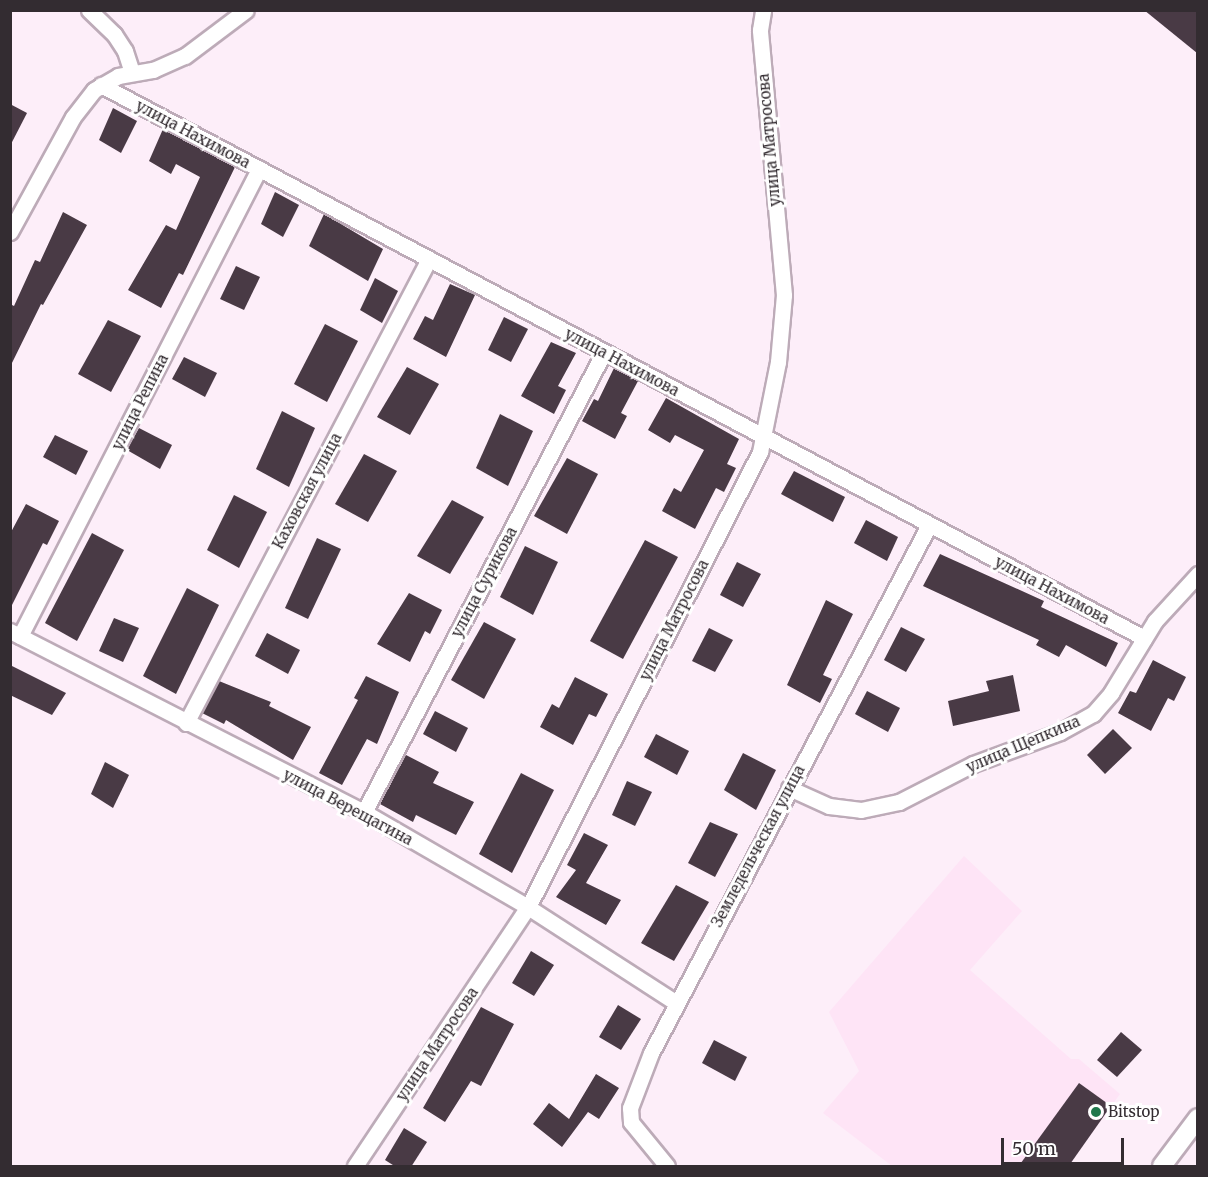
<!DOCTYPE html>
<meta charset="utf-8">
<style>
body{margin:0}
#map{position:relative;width:1208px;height:1177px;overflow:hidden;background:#fdeef9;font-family:Merriweather,serif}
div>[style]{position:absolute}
.built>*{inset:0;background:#fee4f6}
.building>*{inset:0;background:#493a45}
.roads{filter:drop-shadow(2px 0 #bdabb8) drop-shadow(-2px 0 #bdabb8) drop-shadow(0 2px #bdabb8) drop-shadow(0 -2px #bdabb8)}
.minor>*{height:15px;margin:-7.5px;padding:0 7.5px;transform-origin:7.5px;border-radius:7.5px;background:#fff}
.tertiary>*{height:18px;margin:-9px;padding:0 9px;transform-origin:9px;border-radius:9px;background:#fff}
.dots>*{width:16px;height:16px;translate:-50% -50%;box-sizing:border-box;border:3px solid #fff;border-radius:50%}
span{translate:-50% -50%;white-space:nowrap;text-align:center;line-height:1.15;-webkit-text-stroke:6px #fff;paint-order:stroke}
.street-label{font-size:15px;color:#332c31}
.poi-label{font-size:15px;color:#332c31}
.left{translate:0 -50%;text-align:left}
.frame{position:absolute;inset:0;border:12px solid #332c31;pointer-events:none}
.scale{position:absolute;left:1001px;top:1138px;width:123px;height:27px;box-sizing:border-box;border:3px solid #332c31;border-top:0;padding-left:8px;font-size:18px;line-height:21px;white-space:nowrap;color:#332c31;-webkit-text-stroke:4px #fff;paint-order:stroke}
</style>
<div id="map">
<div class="built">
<div style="clip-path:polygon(964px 856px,1022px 911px,970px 970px,1071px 1059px,1079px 1059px,1120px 1094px,1068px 1166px,892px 1166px,823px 1113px,859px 1071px,829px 1012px)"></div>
</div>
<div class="building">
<div style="clip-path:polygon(1144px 10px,1197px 10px,1197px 53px)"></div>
<div style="clip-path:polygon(10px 104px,27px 113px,10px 146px)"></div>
<div style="clip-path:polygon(113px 108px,137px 121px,121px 153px,99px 140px)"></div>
<div style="clip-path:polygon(163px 129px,235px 167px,183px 275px,179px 273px,161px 308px,128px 290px,166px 225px,176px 230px,200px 177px,176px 164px,171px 174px,149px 161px)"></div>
<div style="clip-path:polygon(275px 192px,299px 205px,283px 237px,261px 224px)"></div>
<div style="clip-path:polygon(63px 212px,87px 225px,43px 305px,41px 304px,10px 367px,10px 304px,14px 306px,35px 260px,40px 262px)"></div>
<div style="clip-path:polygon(324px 214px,383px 249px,368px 281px,309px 246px)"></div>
<div style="clip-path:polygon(236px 266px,260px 277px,244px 310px,220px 299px)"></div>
<div style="clip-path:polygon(375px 278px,398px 291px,382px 323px,360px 310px)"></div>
<div style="clip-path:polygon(450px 284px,475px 295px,446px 357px,413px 339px,425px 316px,433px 320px)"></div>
<div style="clip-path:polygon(504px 317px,528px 329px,511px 362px,488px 350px)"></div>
<div style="clip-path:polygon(108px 320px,141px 336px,111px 392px,78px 374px)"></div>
<div style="clip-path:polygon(325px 324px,358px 341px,327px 402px,294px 384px)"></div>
<div style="clip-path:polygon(551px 342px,576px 353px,558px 386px,566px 390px,554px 414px,521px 396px)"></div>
<div style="clip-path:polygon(184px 357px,217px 373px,205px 397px,172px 379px)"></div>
<div style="clip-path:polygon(407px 367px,439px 384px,410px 435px,377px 417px)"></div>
<div style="clip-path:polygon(614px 368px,638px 381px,621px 413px,627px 416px,615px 439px,582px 421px,594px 399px,598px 401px)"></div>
<div style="clip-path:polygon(666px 398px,739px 439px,727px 464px,736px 468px,724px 492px,716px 488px,695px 529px,662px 511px,674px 488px,681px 492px,704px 450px,675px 435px,670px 443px,648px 430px)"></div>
<div style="clip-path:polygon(282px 411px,315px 428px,289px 487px,256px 469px)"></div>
<div style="clip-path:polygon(500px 414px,533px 431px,508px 486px,476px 468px)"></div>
<div style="clip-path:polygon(139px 428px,172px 445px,160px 469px,127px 450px)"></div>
<div style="clip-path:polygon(55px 435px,88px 451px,76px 475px,43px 457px)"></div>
<div style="clip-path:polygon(364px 454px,397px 471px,368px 522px,335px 504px)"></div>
<div style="clip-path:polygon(567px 458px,598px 474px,567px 534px,534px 516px)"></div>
<div style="clip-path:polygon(794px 471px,845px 497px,833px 522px,781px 494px)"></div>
<div style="clip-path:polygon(234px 495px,267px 512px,239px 568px,207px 550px)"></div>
<div style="clip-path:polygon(452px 500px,484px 517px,450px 574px,417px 556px)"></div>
<div style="clip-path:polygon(26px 504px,59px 521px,47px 545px,43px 543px,10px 609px,10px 534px)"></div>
<div style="clip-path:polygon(866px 520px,898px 537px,887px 561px,854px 543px)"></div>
<div style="clip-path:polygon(92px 533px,124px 550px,77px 641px,45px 623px)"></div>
<div style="clip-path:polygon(317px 538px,341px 549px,308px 619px,285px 608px)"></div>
<div style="clip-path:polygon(645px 540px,678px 557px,623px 659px,590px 641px)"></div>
<div style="clip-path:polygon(525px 546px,558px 562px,533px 615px,500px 597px)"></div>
<div style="clip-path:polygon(940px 554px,1044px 601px,1041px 607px,1118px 643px,1106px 667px,1066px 645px,1059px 657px,1036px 645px,1039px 640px,923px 586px)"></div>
<div style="clip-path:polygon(737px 562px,761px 574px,743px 607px,720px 595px)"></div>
<div style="clip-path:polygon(187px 588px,219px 605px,176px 694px,143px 676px)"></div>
<div style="clip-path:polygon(409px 593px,442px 610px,430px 634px,425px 631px,410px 662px,377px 644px)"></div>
<div style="clip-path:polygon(826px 600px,853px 614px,823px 675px,832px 679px,820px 703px,787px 685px)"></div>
<div style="clip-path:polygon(114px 618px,139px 628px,123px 662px,99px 651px)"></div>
<div style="clip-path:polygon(484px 622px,516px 639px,484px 699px,451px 680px)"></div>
<div style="clip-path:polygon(901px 627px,925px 639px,906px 672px,884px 660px)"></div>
<div style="clip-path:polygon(709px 628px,733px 640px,715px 672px,692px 661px)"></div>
<div style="clip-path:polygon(267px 633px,300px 650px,288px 674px,255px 656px)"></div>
<div style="clip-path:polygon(1153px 660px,1186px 677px,1174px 701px,1168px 698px,1151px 731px,1118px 713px,1130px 691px,1136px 693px)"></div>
<div style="clip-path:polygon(10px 665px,66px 693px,52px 715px,10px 695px)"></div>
<div style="clip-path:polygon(1013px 675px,1020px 711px,953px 726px,948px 701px,989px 691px,986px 681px)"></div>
<div style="clip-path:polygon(366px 676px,399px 692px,377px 744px,367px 739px,342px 785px,319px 773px,358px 700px,354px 698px)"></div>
<div style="clip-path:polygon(575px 677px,608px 694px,596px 717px,589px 714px,573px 745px,540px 727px,552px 704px,559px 708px)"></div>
<div style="clip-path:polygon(219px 681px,271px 702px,269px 706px,311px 727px,293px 760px,226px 720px,224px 724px,202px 713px)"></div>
<div style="clip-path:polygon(867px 691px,900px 708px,888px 732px,855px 714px)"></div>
<div style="clip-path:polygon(435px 711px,468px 728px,456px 752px,423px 734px)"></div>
<div style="clip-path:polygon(1113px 729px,1132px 748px,1105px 774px,1087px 755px)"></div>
<div style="clip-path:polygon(656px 734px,689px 751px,677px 775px,644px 757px)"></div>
<div style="clip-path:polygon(743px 753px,776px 770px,756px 810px,724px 790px)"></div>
<div style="clip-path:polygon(406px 755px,439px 772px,433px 783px,474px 802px,456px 835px,416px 815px,413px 822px,380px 804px)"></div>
<div style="clip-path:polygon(105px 762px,129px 775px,113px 808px,91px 794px)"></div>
<div style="clip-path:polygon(521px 773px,554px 790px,512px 873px,479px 854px)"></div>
<div style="clip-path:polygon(627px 781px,652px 792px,635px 826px,612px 815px)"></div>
<div style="clip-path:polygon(710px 822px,738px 834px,715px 877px,688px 863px)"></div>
<div style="clip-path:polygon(584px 833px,608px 845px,586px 883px,621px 900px,606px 925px,556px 897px,576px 870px,567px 865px)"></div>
<div style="clip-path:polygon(676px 885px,709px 902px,674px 961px,641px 943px)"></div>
<div style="clip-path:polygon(531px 951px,554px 965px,534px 996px,512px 983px)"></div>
<div style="clip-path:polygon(618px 1005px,641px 1019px,621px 1050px,599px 1037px)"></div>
<div style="clip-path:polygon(481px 1007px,514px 1024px,481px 1086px,471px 1081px,445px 1122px,423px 1108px)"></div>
<div style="clip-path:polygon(1121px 1032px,1142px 1050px,1117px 1077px,1097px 1060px)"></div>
<div style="clip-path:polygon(714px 1040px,747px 1057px,735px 1081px,702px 1063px)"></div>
<div style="clip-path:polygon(596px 1074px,619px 1088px,599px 1119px,588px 1112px,562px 1147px,533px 1124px,549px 1103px,569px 1119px)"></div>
<div style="clip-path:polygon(1079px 1083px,1111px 1106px,1068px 1167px,1018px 1167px)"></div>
<div style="clip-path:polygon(404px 1128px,427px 1142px,411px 1167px,396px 1167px,385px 1160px)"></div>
</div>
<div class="roads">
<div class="minor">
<div style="left:89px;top:10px;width:35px;rotate:44deg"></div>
<div style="left:114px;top:34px;width:20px;rotate:57deg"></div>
<div style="left:125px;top:51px;width:23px;rotate:72deg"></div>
<div style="left:101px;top:85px;width:1181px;rotate:27.93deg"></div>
<div style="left:10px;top:232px;width:131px;rotate:-61.3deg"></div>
<div style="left:73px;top:117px;width:34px;rotate:-52deg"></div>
<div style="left:94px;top:90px;width:28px;rotate:-30deg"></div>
<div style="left:118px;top:76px;width:36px;rotate:-10deg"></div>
<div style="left:153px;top:70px;width:35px;rotate:-24deg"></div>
<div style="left:185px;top:56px;width:76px;rotate:-37deg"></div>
<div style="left:10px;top:631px;width:398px;rotate:27.1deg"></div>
<div style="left:364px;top:812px;width:190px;rotate:30.1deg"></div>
<div style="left:528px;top:907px;width:175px;rotate:32.9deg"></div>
<div style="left:20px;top:636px;width:525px;rotate:-62.9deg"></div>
<div style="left:186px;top:723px;width:524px;rotate:-62.36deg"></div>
<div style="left:789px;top:788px;width:44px;rotate:24.2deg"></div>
<div style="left:829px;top:806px;width:32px;rotate:7deg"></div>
<div style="left:861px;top:810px;width:39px;rotate:-12deg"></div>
<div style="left:899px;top:802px;width:83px;rotate:-27.2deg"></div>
<div style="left:973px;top:764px;width:93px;rotate:-20.2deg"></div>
<div style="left:1060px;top:732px;width:38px;rotate:-29deg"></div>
<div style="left:1093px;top:714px;width:28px;rotate:-49deg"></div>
<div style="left:1111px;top:693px;width:84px;rotate:-58.6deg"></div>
<div style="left:1155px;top:621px;width:64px;rotate:-47.5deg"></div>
<div style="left:364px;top:812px;width:519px;rotate:-62.45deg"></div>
<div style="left:355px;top:1166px;width:311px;rotate:-56.3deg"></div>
<div style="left:528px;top:907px;width:511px;rotate:-62.98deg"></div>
<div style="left:760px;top:452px;width:92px;rotate:-78.7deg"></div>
<div style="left:778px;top:362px;width:67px;rotate:-84.9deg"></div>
<div style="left:784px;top:295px;width:266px;rotate:-95.2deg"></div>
<div style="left:760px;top:30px;width:20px;rotate:-81deg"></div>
<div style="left:667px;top:1166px;width:57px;rotate:-129.3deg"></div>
<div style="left:631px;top:1122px;width:14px;rotate:-94deg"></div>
<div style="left:630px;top:1108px;width:59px;rotate:-69.1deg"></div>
<div style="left:651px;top:1053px;width:597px;rotate:-62.23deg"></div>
</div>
<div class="tertiary">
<div style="left:1162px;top:1166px;width:60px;rotate:-53.1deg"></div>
</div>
</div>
<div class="dots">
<div style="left:1096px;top:1112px;background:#1f774b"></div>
</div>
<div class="street-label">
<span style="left:193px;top:134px;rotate:28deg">улица Нахимова</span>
<span style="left:769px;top:140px;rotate:-95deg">улица Матросова</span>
<span style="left:622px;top:362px;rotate:28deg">улица Нахимова</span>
<span style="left:140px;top:402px;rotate:-63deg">улица Репина</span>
<span style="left:307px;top:491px;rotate:-62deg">Каховская улица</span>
<span style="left:484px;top:582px;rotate:-62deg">улица Сурикова</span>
<span style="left:1052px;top:590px;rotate:28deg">улица Нахимова</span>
<span style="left:674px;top:620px;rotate:-63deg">улица Матросова</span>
<span style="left:1023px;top:744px;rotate:-23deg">улица Щепкина</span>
<span style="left:348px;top:807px;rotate:28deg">улица Верещагина</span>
<span style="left:758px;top:846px;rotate:-62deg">Земледельческая улица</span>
<span style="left:437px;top:1044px;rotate:-56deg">улица Матросова</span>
</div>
<div class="poi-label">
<span class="left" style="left:1108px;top:1112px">Bitstop</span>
</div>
<div class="frame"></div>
<div class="scale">50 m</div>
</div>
